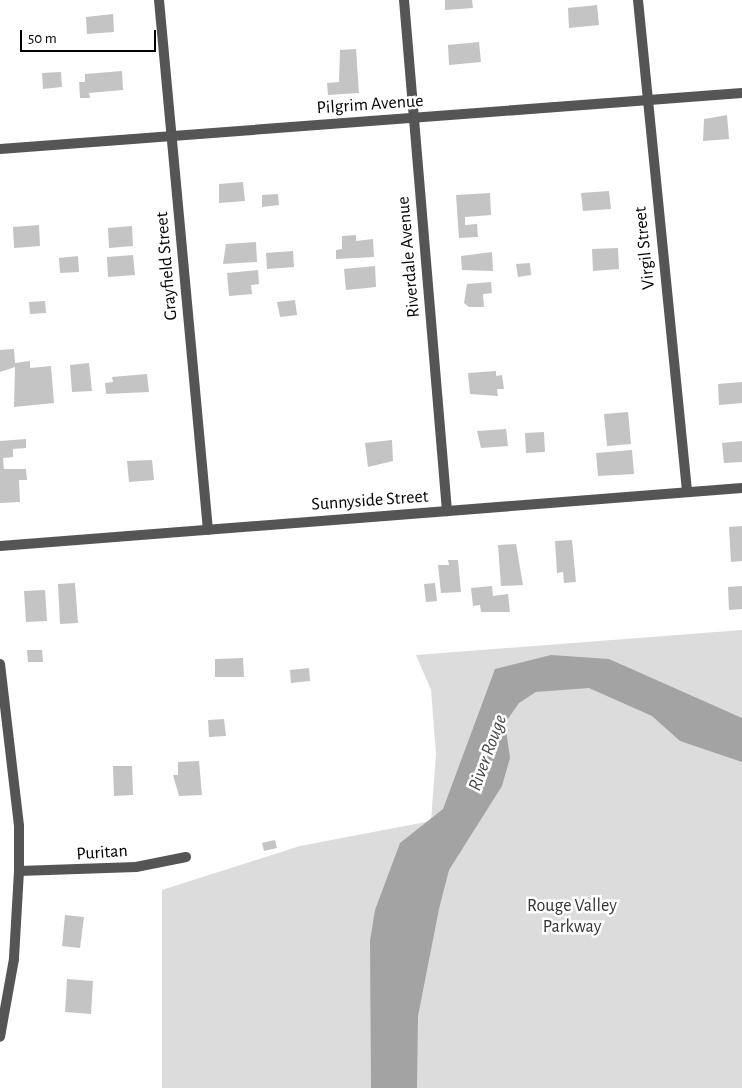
<!DOCTYPE html>
<style>
body{margin:0}
#map{position:relative;width:742px;height:1088px;overflow:hidden;background:#fff;font-family:"Alegreya Sans",sans-serif}
div>[style]{position:absolute}
.green>*{inset:0;background:#dcdcdc}
.water>*{inset:0;background:#a3a3a3}
.building>*{inset:0;background:#c4c4c4}
.street>*{height:10px;margin:-5px;padding:0 5px;transform-origin:5px;border-radius:5px;background:#555}
span{translate:-50% -50%;white-space:nowrap;text-align:center;line-height:1.15;-webkit-text-stroke:5px #fff;paint-order:stroke}
.street-label{font-size:18px;color:#000}
.park-label{font-size:18px;color:#333}
.water-label{font-size:19px;color:#444;font-style:italic}
.scale{position:absolute;left:20px;top:30px;width:136px;height:22px;box-sizing:border-box;border:2px solid #000;border-top:0;padding-left:6px;font-size:15px;line-height:18px;white-space:nowrap;color:#000;-webkit-text-stroke:4px #fff;paint-order:stroke}
</style>
<div id="map">
<div class="green">
<div style="clip-path:polygon(742px 630px,742px 1088px,162px 1088px,162px 890px,300px 846px,431px 821px,436px 754px,431px 690px,416px 655px)"></div>
</div>
<div class="water">
<div style="clip-path:polygon(551px 655px,609px 659px,742px 718px,742px 762px,680px 741px,652px 716px,589px 688px,536px 692px,519px 703px,505px 723px,510px 758px,502px 786px,449px 870px,439px 909px,418px 1016px,417px 1088px,371px 1088px,370px 941px,375px 910px,400px 843px,443px 809px,495px 669px)"></div>
</div>
<div class="building">
<div style="clip-path:polygon(445px 0,472px 0,473px 8px,445px 10px)"></div>
<div style="clip-path:polygon(597px 5px,599px 25px,569px 28px,568px 8px)"></div>
<div style="clip-path:polygon(113px 14px,114px 32px,87px 34px,86px 17px)"></div>
<div style="clip-path:polygon(479px 42px,481px 62px,449px 65px,448px 45px)"></div>
<div style="clip-path:polygon(356px 49px,359px 93px,328px 95px,327px 83px,339px 82px,340px 50px)"></div>
<div style="clip-path:polygon(122px 71px,123px 90px,89px 93px,90px 98px,80px 98px,79px 82px,85px 82px,85px 74px)"></div>
<div style="clip-path:polygon(61px 72px,62px 87px,43px 89px,42px 73px)"></div>
<div style="clip-path:polygon(727px 115px,729px 139px,703px 141px,704px 119px)"></div>
<div style="clip-path:polygon(243px 182px,245px 201px,219px 203px,219px 184px)"></div>
<div style="clip-path:polygon(609px 191px,611px 209px,583px 211px,581px 193px)"></div>
<div style="clip-path:polygon(490px 193px,491px 215px,465px 217px,465px 225px,477px 224px,478px 237px,459px 238px,456px 195px)"></div>
<div style="clip-path:polygon(278px 194px,279px 205px,262px 207px,262px 195px)"></div>
<div style="clip-path:polygon(39px 225px,40px 246px,14px 248px,13px 227px)"></div>
<div style="clip-path:polygon(132px 226px,133px 246px,109px 248px,108px 228px)"></div>
<div style="clip-path:polygon(356px 235px,356px 241px,373px 239px,374px 257px,336px 259px,336px 250px,342px 249px,342px 236px)"></div>
<div style="clip-path:polygon(256px 242px,257px 262px,223px 264px,226px 244px)"></div>
<div style="clip-path:polygon(618px 248px,619px 269px,593px 271px,592px 249px)"></div>
<div style="clip-path:polygon(293px 251px,294px 267px,267px 269px,266px 253px)"></div>
<div style="clip-path:polygon(492px 252px,493px 271px,462px 270px,461px 256px)"></div>
<div style="clip-path:polygon(133px 255px,135px 275px,108px 277px,107px 257px)"></div>
<div style="clip-path:polygon(78px 256px,79px 272px,60px 273px,59px 258px)"></div>
<div style="clip-path:polygon(530px 263px,531px 275px,518px 277px,516px 264px)"></div>
<div style="clip-path:polygon(375px 266px,376px 287px,346px 290px,344px 269px)"></div>
<div style="clip-path:polygon(258px 270px,259px 284px,251px 285px,252px 294px,229px 296px,227px 273px)"></div>
<div style="clip-path:polygon(491px 282px,492px 293px,483px 294px,484px 307px,469px 307px,464px 303px,467px 284px)"></div>
<div style="clip-path:polygon(295px 300px,297px 315px,280px 317px,277px 302px)"></div>
<div style="clip-path:polygon(45px 301px,46px 313px,30px 314px,29px 302px)"></div>
<div style="clip-path:polygon(14px 349px,15px 363px,30px 361px,30px 368px,51px 366px,54px 403px,14px 407px,15px 367px,0 372px,0 350px)"></div>
<div style="clip-path:polygon(89px 363px,92px 391px,72px 392px,70px 365px)"></div>
<div style="clip-path:polygon(496px 371px,496px 376px,502px 375px,504px 389px,497px 389px,498px 396px,470px 394px,468px 373px)"></div>
<div style="clip-path:polygon(147px 374px,149px 392px,106px 394px,105px 383px,113px 382px,112px 377px)"></div>
<div style="clip-path:polygon(742px 382px,742px 403px,719px 405px,718px 384px)"></div>
<div style="clip-path:polygon(628px 412px,631px 444px,607px 446px,604px 414px)"></div>
<div style="clip-path:polygon(506px 429px,508px 446px,481px 448px,477px 431px)"></div>
<div style="clip-path:polygon(544px 432px,545px 452px,526px 453px,525px 433px)"></div>
<div style="clip-path:polygon(26px 439px,26px 448px,13px 449px,13px 457px,3px 458px,4px 469px,26px 469px,27px 480px,19px 480px,20px 502px,0 503px,0 441px)"></div>
<div style="clip-path:polygon(392px 440px,393px 461px,368px 467px,365px 443px)"></div>
<div style="clip-path:polygon(742px 441px,742px 462px,724px 463px,722px 443px)"></div>
<div style="clip-path:polygon(632px 450px,634px 474px,598px 476px,596px 453px)"></div>
<div style="clip-path:polygon(152px 460px,154px 480px,129px 482px,127px 461px)"></div>
<div style="clip-path:polygon(742px 526px,742px 561px,731px 562px,729px 527px)"></div>
<div style="clip-path:polygon(572px 540px,576px 582px,564px 583px,563px 572px,557px 573px,555px 541px)"></div>
<div style="clip-path:polygon(516px 544px,523px 585px,501px 586px,498px 545px)"></div>
<div style="clip-path:polygon(448px 560px,458px 560px,461px 592px,441px 593px,438px 565px,449px 565px)"></div>
<div style="clip-path:polygon(75px 583px,78px 623px,60px 624px,58px 584px)"></div>
<div style="clip-path:polygon(435px 583px,437px 601px,426px 602px,424px 584px)"></div>
<div style="clip-path:polygon(492px 586px,493px 596px,508px 594px,510px 612px,481px 612px,480px 605px,473px 606px,471px 588px)"></div>
<div style="clip-path:polygon(742px 586px,742px 609px,729px 610px,728px 587px)"></div>
<div style="clip-path:polygon(45px 590px,47px 621px,26px 622px,24px 591px)"></div>
<div style="clip-path:polygon(27px 650px,42px 650px,43px 662px,28px 662px)"></div>
<div style="clip-path:polygon(243px 658px,244px 677px,215px 677px,215px 659px)"></div>
<div style="clip-path:polygon(309px 668px,310px 681px,291px 683px,290px 670px)"></div>
<div style="clip-path:polygon(224px 719px,226px 736px,209px 737px,208px 720px)"></div>
<div style="clip-path:polygon(199px 761px,202px 795px,179px 796px,173px 775px,178px 775px,178px 762px)"></div>
<div style="clip-path:polygon(113px 766px,132px 766px,133px 795px,114px 796px)"></div>
<div style="clip-path:polygon(275px 840px,277px 848px,264px 851px,262px 843px)"></div>
<div style="clip-path:polygon(65px 915px,84px 917px,80px 948px,62px 946px)"></div>
<div style="clip-path:polygon(67px 979px,93px 981px,91px 1014px,65px 1012px)"></div>
</div>
<div class="street">
<div style="left:159px;top:0;width:532px;rotate:84.72deg"></div>
<div style="left:404px;top:0;width:513px;rotate:85.19deg"></div>
<div style="left:638px;top:0;width:494px;rotate:84.3deg"></div>
<div style="left:0;top:149px;width:744px;rotate:-4.32deg"></div>
<div style="left:0;top:546px;width:744px;rotate:-4.47deg"></div>
<div style="left:0;top:664px;width:163px;rotate:83.3deg"></div>
<div style="left:19px;top:826px;width:45px;rotate:90deg"></div>
<div style="left:19px;top:871px;width:88px;rotate:93.3deg"></div>
<div style="left:14px;top:959px;width:79px;rotate:100.2deg"></div>
<div style="left:19px;top:871px;width:117px;rotate:-2deg"></div>
<div style="left:136px;top:867px;width:51px;rotate:-11.3deg"></div>
</div>
<div class="street-label">
<span style="left:370px;top:105px;rotate:-4deg">Pilgrim Avenue</span>
<span style="left:645px;top:248px;rotate:-96deg">Virgil Street</span>
<span style="left:409px;top:257px;rotate:-95deg">Riverdale Avenue</span>
<span style="left:167px;top:266px;rotate:-95deg">Grayfield Street</span>
<span style="left:370px;top:501px;rotate:-4deg">Sunnyside Street</span>
<span style="left:102px;top:853px;rotate:-4deg">Puritan</span>
</div>
<div class="park-label">
<span style="left:572px;top:917px">Rouge Valley<br>Parkway</span>
</div>
<div class="water-label">
<span style="left:488px;top:753px;rotate:-70deg">River Rouge</span>
</div>
<div class="scale">50 m</div>
</div>
